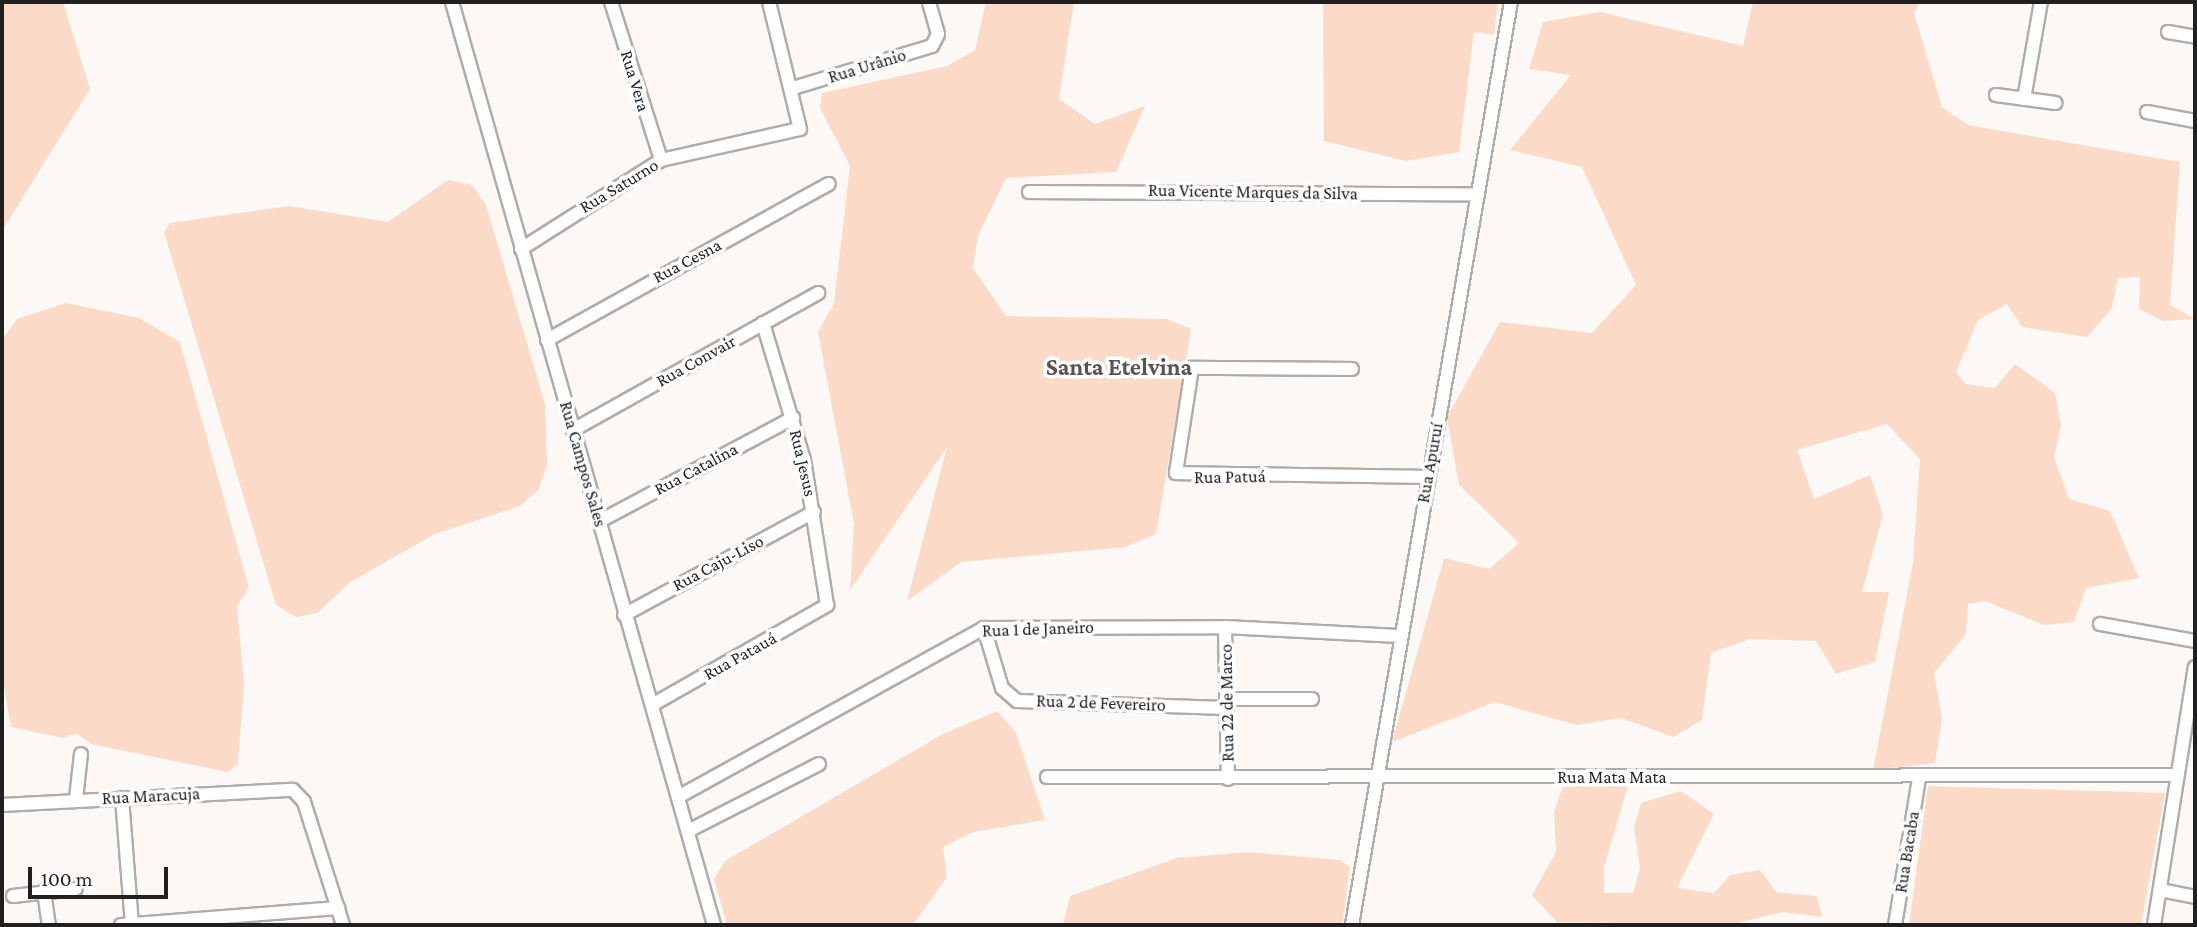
<!DOCTYPE html>
<meta charset="utf-8">
<style>
body{margin:0}
#map{position:relative;width:2197px;height:927px;overflow:hidden;background:#fcf8f6;font-family:"Crimson Pro",serif}
div>[style]{position:absolute}
.green>*{inset:0;background:#fbdbc8}
.roads{filter:drop-shadow(2px 0 #b0acaa) drop-shadow(-2px 0 #b0acaa) drop-shadow(0 2px #b0acaa) drop-shadow(0 -2px #b0acaa)}
.minor>*{height:12px;margin:-6px;padding:0 6px;transform-origin:6px;border-radius:6px;background:#fff}
span{translate:-50% -50%;white-space:nowrap;text-align:center;line-height:1.15;-webkit-text-stroke:7px #fff;paint-order:stroke}
.street-label{font-size:18px;color:#211f1f}
.district-label{font-size:24px;color:#585452;font-weight:700}
.frame{position:absolute;inset:0;border:4px solid #211f1f;pointer-events:none}
.scale{position:absolute;left:28px;top:867px;width:140px;height:32px;box-sizing:border-box;border:4px solid #211f1f;border-top:0;padding-left:9px;font-size:21px;line-height:24px;white-space:nowrap;color:#211f1f;-webkit-text-stroke:5px #fff;paint-order:stroke}
</style>
<div id="map">
<div class="green">
<div style="clip-path:polygon(2px 2px,63px 2px,90px 89px,2px 231px)"></div>
<div style="clip-path:polygon(986px 2px,1074px 2px,1059px 99px,1095px 124px,1145px 106px,1116px 172px,1006px 178px,978px 236px,973px 268px,1006px 316px,1167px 319px,1191px 329px,1156px 534px,1125px 547px,961px 562px,907px 601px,947px 447px,850px 590px,854px 524px,818px 332px,834px 303px,850px 166px,820px 108px,822px 93px,947px 66px,975px 50px)"></div>
<div style="clip-path:polygon(1323px 2px,1498px 2px,1494px 35px,1474px 32px,1459px 152px,1406px 161px,1324px 141px)"></div>
<div style="clip-path:polygon(1753px 2px,1921px 2px,1914px 13px,1942px 107px,1968px 125px,2180px 162px,2170px 305px,2195px 319px,2163px 321px,2139px 309px,2140px 277px,2118px 278px,2112px 308px,2087px 337px,2022px 327px,2007px 304px,1978px 320px,1956px 372px,1965px 384px,1995px 388px,2015px 364px,2055px 393px,2061px 426px,2054px 457px,2069px 499px,2110px 511px,2139px 578px,2086px 588px,2074px 622px,2044px 625px,1985px 601px,1968px 604px,1966px 634px,1934px 673px,1942px 719px,1935px 763px,1873px 770px,1913px 563px,1920px 459px,1887px 424px,1797px 450px,1814px 499px,1870px 475px,1883px 515px,1862px 592px,1889px 592px,1875px 662px,1836px 674px,1816px 641px,1750px 639px,1711px 653px,1702px 720px,1673px 737px,1621px 718px,1577px 725px,1495px 702px,1392px 742px,1444px 558px,1489px 569px,1519px 543px,1459px 485px,1447px 417px,1500px 322px,1592px 333px,1636px 285px,1582px 167px,1510px 150px,1571px 75px,1529px 69px,1543px 22px,1600px 12px,1743px 46px)"></div>
<div style="clip-path:polygon(448px 180px,472px 185px,486px 205px,545px 404px,547px 465px,539px 489px,520px 506px,435px 534px,350px 582px,317px 613px,296px 617px,276px 605px,164px 232px,170px 223px,289px 206px,388px 222px)"></div>
<div style="clip-path:polygon(66px 303px,139px 318px,180px 342px,249px 588px,237px 605px,244px 684px,238px 764px,228px 772px,91px 744px,76px 733px,63px 738px,11px 727px,2px 675px,2px 340px,17px 319px)"></div>
<div style="clip-path:polygon(997px 711px,1016px 733px,1045px 820px,973px 832px,943px 847px,947px 877px,913px 925px,727px 925px,714px 879px,725px 861px,943px 734px)"></div>
<div style="clip-path:polygon(1563px 786px,1628px 786px,1604px 867px,1604px 893px,1633px 893px,1640px 868px,1634px 827px,1641px 803px,1681px 791px,1714px 814px,1677px 888px,1714px 893px,1730px 875px,1760px 870px,1776px 892px,1817px 896px,1822px 917px,1783px 912px,1728px 925px,1557px 922px,1532px 895px,1556px 852px,1554px 812px)"></div>
<div style="clip-path:polygon(1928px 786px,2165px 793px,2141px 925px,1909px 925px)"></div>
<div style="clip-path:polygon(1248px 852px,1340px 860px,1350px 867px,1342px 925px,1063px 925px,1070px 896px,1177px 858px)"></div>
</div>
<div class="roads">
<div class="minor">
<div style="left:452px;top:2px;width:959px;rotate:74.15deg"></div>
<div style="left:611px;top:2px;width:166px;rotate:72.4deg"></div>
<div style="left:2168px;top:32px;width:27px;rotate:10deg"></div>
<div style="left:793px;top:88px;width:145px;rotate:-16.8deg"></div>
<div style="left:932px;top:46px;width:13px;rotate:-63deg"></div>
<div style="left:938px;top:34px;width:33px;rotate:-106deg"></div>
<div style="left:1996px;top:95px;width:60px;rotate:7.7deg"></div>
<div style="left:2024px;top:99px;width:98px;rotate:-80.1deg"></div>
<div style="left:2147px;top:112px;width:49px;rotate:10.6deg"></div>
<div style="left:1029px;top:192px;width:449px;rotate:0.3deg"></div>
<div style="left:521px;top:249px;width:166px;rotate:-32.4deg"></div>
<div style="left:661px;top:160px;width:142px;rotate:-12.6deg"></div>
<div style="left:800px;top:129px;width:131px;rotate:-103.7deg"></div>
<div style="left:547px;top:340px;width:322px;rotate:-29deg"></div>
<div style="left:1352px;top:369px;width:160px;rotate:-179.6deg"></div>
<div style="left:1192px;top:368px;width:106px;rotate:98.7deg"></div>
<div style="left:1176px;top:473px;width:251px;rotate:0.9deg"></div>
<div style="left:573px;top:430px;width:281px;rotate:-29.2deg"></div>
<div style="left:600px;top:521px;width:219px;rotate:-28.1deg"></div>
<div style="left:624px;top:615px;width:216px;rotate:-28.5deg"></div>
<div style="left:2100px;top:624px;width:97px;rotate:10.1deg"></div>
<div style="left:1225px;top:627px;width:152px;rotate:88.9deg"></div>
<div style="left:984px;top:628px;width:63px;rotate:73.3deg"></div>
<div style="left:1002px;top:688px;width:20px;rotate:41deg"></div>
<div style="left:1017px;top:701px;width:209px;rotate:1.9deg"></div>
<div style="left:1226px;top:699px;width:86px"></div>
<div style="left:652px;top:705px;width:202px;rotate:-29.7deg"></div>
<div style="left:827px;top:605px;width:147px;rotate:-99deg"></div>
<div style="left:804px;top:460px;width:143px;rotate:-106.7deg"></div>
<div style="left:1047px;top:777px;width:1130px;rotate:-0.1deg"></div>
<div style="left:678px;top:797px;width:350px;rotate:-28.9deg"></div>
<div style="left:984px;top:628px;width:241px;rotate:-0.2deg"></div>
<div style="left:1225px;top:627px;width:174px;rotate:3deg"></div>
<div style="left:122px;top:798px;width:126px;rotate:85.5deg"></div>
<div style="left:76px;top:799px;width:45px;rotate:-83.7deg"></div>
<div style="left:2px;top:805px;width:291px;rotate:-3deg"></div>
<div style="left:293px;top:790px;width:16px;rotate:47deg"></div>
<div style="left:304px;top:802px;width:129px;rotate:72.4deg"></div>
<div style="left:688px;top:831px;width:147px;rotate:-27.1deg"></div>
<div style="left:2160px;top:890px;width:36px;rotate:11deg"></div>
<div style="left:44px;top:891px;width:34px;rotate:82deg"></div>
<div style="left:13px;top:896px;width:63px;rotate:-6.3deg"></div>
<div style="left:121px;top:925px;width:218px;rotate:-4.5deg"></div>
<div style="left:1352px;top:925px;width:937px;rotate:-80.23deg"></div>
<div style="left:1895px;top:925px;width:149px;rotate:-80.7deg"></div>
<div style="left:2154px;top:925px;width:261px;rotate:-81deg"></div>
</div>
</div>
<div class="street-label">
<span style="left:867px;top:66px;rotate:-17deg">Rua Urânio</span>
<span style="left:635px;top:81px;rotate:73deg">Rua Vera</span>
<span style="left:619px;top:186px;rotate:-31deg">Rua Saturno</span>
<span style="left:1253px;top:192px;rotate:1deg">Rua Vicente Marques da Silva</span>
<span style="left:687px;top:261px;rotate:-28deg">Rua Cesna</span>
<span style="left:696px;top:361px;rotate:-29deg">Rua Convair</span>
<span style="left:803px;top:463px;rotate:77deg">Rua Jesus</span>
<span style="left:1430px;top:463px;rotate:-80deg">Rua Apuruí</span>
<span style="left:583px;top:464px;rotate:74deg">Rua Campos Sales</span>
<span style="left:696px;top:469px;rotate:-28deg">Rua Catalina</span>
<span style="left:1230px;top:477px;rotate:-1deg">Rua Patuá</span>
<span style="left:718px;top:563px;rotate:-28deg">Rua Caju-Liso</span>
<span style="left:1038px;top:629px;rotate:-2deg">Rua 1 de Janeiro</span>
<span style="left:740px;top:656px;rotate:-29deg">Rua Patauá</span>
<span style="left:1101px;top:703px;rotate:2deg">Rua 2 de Fevereiro</span>
<span style="left:1227px;top:703px;rotate:-91deg">Rua 22 de Marco</span>
<span style="left:1612px;top:777px">Rua Mata Mata</span>
<span style="left:151px;top:796px;rotate:-3deg">Rua Maracuja</span>
<span style="left:1907px;top:852px;rotate:-81deg">Rua Bacaba</span>
</div>
<div class="district-label">
<span style="left:1119px;top:367px">Santa Etelvina</span>
</div>
<div class="frame"></div>
<div class="scale">100 m</div>
</div>
